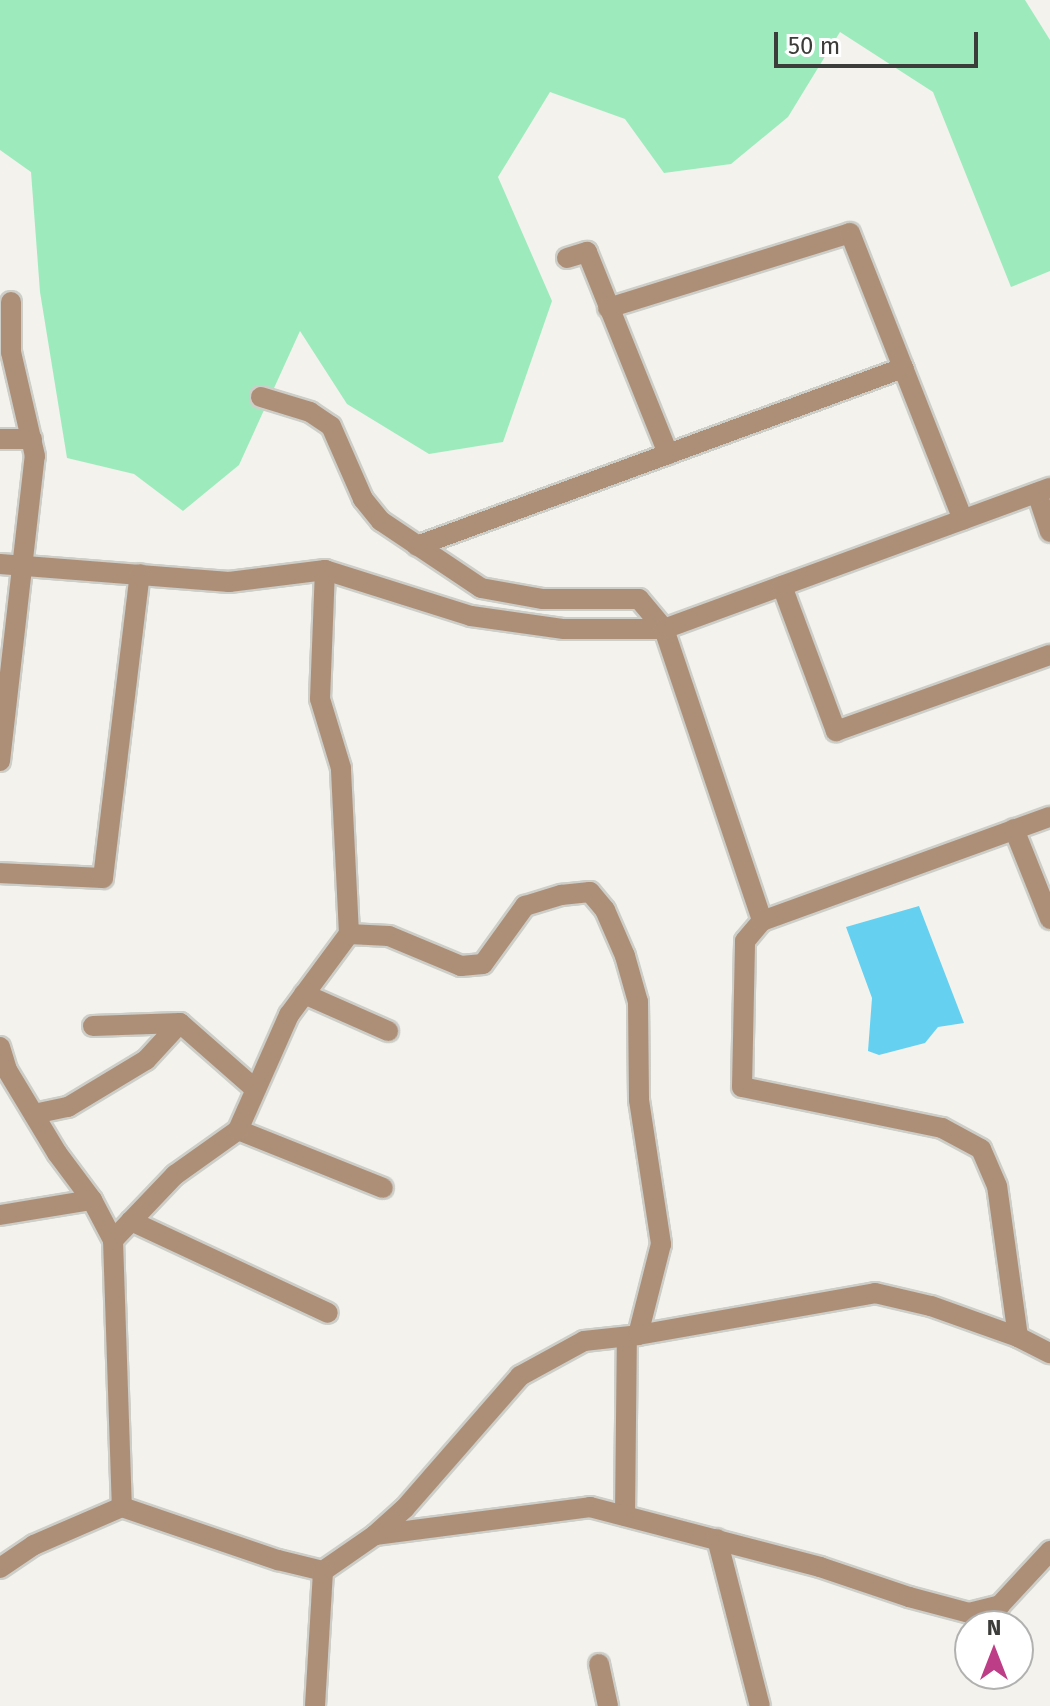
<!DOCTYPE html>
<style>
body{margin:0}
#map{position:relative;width:1050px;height:1706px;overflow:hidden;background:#f3f2ed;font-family:"Fira Sans",sans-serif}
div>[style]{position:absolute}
.green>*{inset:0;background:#9debbd}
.water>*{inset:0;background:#66d0f1}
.roads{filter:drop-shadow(2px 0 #cecec9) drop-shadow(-2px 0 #cecec9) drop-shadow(0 2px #cecec9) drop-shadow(0 -2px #cecec9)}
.minor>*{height:20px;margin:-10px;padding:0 10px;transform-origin:10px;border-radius:10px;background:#ad8f78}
span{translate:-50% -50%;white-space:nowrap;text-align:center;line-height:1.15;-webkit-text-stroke:8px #fff;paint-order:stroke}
.north{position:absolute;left:954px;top:1610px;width:80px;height:80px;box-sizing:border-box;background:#fff;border:2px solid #b1b1b0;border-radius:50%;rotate:0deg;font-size:22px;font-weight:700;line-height:32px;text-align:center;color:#3c3c3a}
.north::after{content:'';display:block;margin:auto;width:28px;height:36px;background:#bd3d87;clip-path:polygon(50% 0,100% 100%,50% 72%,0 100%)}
.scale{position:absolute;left:774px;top:32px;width:204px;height:36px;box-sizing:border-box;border:4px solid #3c3c3a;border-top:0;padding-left:10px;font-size:24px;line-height:28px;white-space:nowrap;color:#3c3c3a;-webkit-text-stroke:6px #fff;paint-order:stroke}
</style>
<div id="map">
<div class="green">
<div style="clip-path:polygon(0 0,1025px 0,1050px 40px,1050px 271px,1011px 287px,933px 92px,840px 32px,788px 117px,731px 164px,664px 173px,625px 119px,550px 92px,498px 177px,552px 301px,503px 442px,429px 454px,347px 404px,300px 331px,239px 465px,183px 511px,134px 474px,67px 458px,40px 292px,31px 172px,0 150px)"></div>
</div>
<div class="water">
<div style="clip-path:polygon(919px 906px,964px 1023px,938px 1027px,925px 1043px,879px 1055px,868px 1051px,872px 998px,846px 927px)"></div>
</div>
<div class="roads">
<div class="minor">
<div style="left:567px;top:258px;width:21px;rotate:-17deg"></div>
<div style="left:587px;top:252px;width:218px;rotate:68.1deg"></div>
<div style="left:608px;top:308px;width:253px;rotate:-17.2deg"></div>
<div style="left:850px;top:233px;width:308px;rotate:68.5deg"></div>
<div style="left:261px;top:397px;width:51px;rotate:17deg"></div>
<div style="left:310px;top:412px;width:25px;rotate:34deg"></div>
<div style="left:331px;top:426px;width:80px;rotate:66.3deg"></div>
<div style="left:363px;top:499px;width:28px;rotate:51deg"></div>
<div style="left:381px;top:521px;width:120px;rotate:33.8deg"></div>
<div style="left:481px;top:588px;width:63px;rotate:10.1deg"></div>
<div style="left:543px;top:599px;width:96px"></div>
<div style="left:639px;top:599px;width:39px;rotate:50deg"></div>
<div style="left:664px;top:629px;width:308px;rotate:71.4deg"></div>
<div style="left:0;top:439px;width:32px"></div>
<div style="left:1037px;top:493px;width:41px;rotate:71.6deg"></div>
<div style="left:417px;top:546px;width:518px;rotate:-20.12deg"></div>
<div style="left:0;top:564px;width:230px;rotate:4.5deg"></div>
<div style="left:229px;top:582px;width:97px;rotate:-7.1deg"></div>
<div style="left:325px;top:570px;width:153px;rotate:17.5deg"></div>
<div style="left:471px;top:616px;width:94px;rotate:8deg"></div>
<div style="left:564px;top:629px;width:100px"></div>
<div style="left:664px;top:629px;width:411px;rotate:-20.1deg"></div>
<div style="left:782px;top:586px;width:155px;rotate:69.6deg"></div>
<div style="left:836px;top:731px;width:227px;rotate:-19.6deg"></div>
<div style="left:0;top:761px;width:307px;rotate:-83.5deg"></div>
<div style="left:35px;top:456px;width:107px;rotate:-103deg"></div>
<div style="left:11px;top:352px;width:50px;rotate:-90deg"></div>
<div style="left:1014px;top:829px;width:97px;rotate:68.2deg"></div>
<div style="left:0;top:873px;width:103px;rotate:2.8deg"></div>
<div style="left:103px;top:878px;width:306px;rotate:-83.1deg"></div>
<div style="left:349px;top:934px;width:40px;rotate:2.9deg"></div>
<div style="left:389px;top:936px;width:78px;rotate:22.6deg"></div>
<div style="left:461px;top:966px;width:22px;rotate:-5deg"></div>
<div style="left:483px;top:964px;width:72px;rotate:-54.1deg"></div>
<div style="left:525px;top:906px;width:38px;rotate:-17deg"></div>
<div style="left:561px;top:895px;width:29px;rotate:-6deg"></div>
<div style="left:590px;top:892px;width:23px;rotate:50deg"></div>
<div style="left:605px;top:910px;width:50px;rotate:66.5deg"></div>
<div style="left:625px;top:956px;width:48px;rotate:74.2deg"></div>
<div style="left:638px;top:1002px;width:98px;rotate:89.4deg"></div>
<div style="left:639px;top:1100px;width:146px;rotate:81.3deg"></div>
<div style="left:661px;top:1244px;width:94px;rotate:104.2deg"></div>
<div style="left:304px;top:994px;width:92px;rotate:23.8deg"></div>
<div style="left:93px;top:1026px;width:87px;rotate:-2deg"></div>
<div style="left:180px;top:1023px;width:100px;rotate:41.3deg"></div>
<div style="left:0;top:1047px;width:24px;rotate:73deg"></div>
<div style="left:7px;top:1070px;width:97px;rotate:58.9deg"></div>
<div style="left:57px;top:1153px;width:59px;rotate:53.3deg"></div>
<div style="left:92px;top:1200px;width:45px;rotate:62.3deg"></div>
<div style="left:113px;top:1240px;width:267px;rotate:88.1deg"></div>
<div style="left:34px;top:1114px;width:35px;rotate:-12deg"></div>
<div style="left:68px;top:1107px;width:91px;rotate:-31.1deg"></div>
<div style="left:146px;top:1060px;width:50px;rotate:-47.4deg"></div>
<div style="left:238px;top:1130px;width:156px;rotate:21.8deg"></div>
<div style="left:0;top:1215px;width:93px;rotate:-9.3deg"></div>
<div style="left:131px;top:1221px;width:217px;rotate:25deg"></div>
<div style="left:113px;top:1240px;width:90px;rotate:-46.4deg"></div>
<div style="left:175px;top:1175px;width:77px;rotate:-35.5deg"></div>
<div style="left:238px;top:1130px;width:126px;rotate:-66.1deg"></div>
<div style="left:289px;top:1015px;width:101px;rotate:-53.5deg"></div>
<div style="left:349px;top:934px;width:166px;rotate:-92.8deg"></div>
<div style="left:341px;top:768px;width:72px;rotate:-106.9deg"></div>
<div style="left:320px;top:699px;width:129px;rotate:-87.8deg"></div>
<div style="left:1018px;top:1337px;width:152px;rotate:-97.9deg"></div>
<div style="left:997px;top:1186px;width:40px;rotate:-113.4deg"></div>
<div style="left:981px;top:1149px;width:44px;rotate:-151.7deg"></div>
<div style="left:942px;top:1128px;width:204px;rotate:-168.4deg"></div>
<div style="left:742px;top:1087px;width:146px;rotate:-88.8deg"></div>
<div style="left:745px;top:941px;width:26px;rotate:-50deg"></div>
<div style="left:762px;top:921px;width:306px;rotate:-19.9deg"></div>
<div style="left:625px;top:1516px;width:179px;rotate:-89.4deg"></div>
<div style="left:375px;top:1535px;width:217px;rotate:-7.4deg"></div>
<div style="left:590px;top:1507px;width:238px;rotate:14.6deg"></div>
<div style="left:820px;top:1567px;width:94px;rotate:18.6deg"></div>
<div style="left:909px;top:1597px;width:62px;rotate:14.9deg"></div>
<div style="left:969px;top:1613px;width:32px;rotate:-14deg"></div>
<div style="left:1000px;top:1605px;width:74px;rotate:-47.2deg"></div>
<div style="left:717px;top:1539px;width:172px;rotate:75.6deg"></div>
<div style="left:0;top:1568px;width:41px;rotate:-34.1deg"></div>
<div style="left:34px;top:1545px;width:96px;rotate:-23.4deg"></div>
<div style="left:122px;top:1507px;width:165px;rotate:18.8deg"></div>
<div style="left:278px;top:1560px;width:46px;rotate:13.7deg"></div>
<div style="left:323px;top:1571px;width:63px;rotate:-34.7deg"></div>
<div style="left:375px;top:1535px;width:40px;rotate:-42deg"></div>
<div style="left:405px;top:1508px;width:175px;rotate:-48.9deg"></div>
<div style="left:520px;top:1376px;width:73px;rotate:-28.7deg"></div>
<div style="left:584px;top:1341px;width:54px;rotate:-6.3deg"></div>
<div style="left:638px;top:1335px;width:241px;rotate:-10deg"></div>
<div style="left:875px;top:1293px;width:57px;rotate:13.1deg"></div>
<div style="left:931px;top:1306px;width:92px;rotate:19.6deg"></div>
<div style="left:1018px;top:1337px;width:36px;rotate:27deg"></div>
<div style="left:599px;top:1664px;width:43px;rotate:77.9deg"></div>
<div style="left:315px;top:1706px;width:135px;rotate:-86.6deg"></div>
</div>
</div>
<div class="north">N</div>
<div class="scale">50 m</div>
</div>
